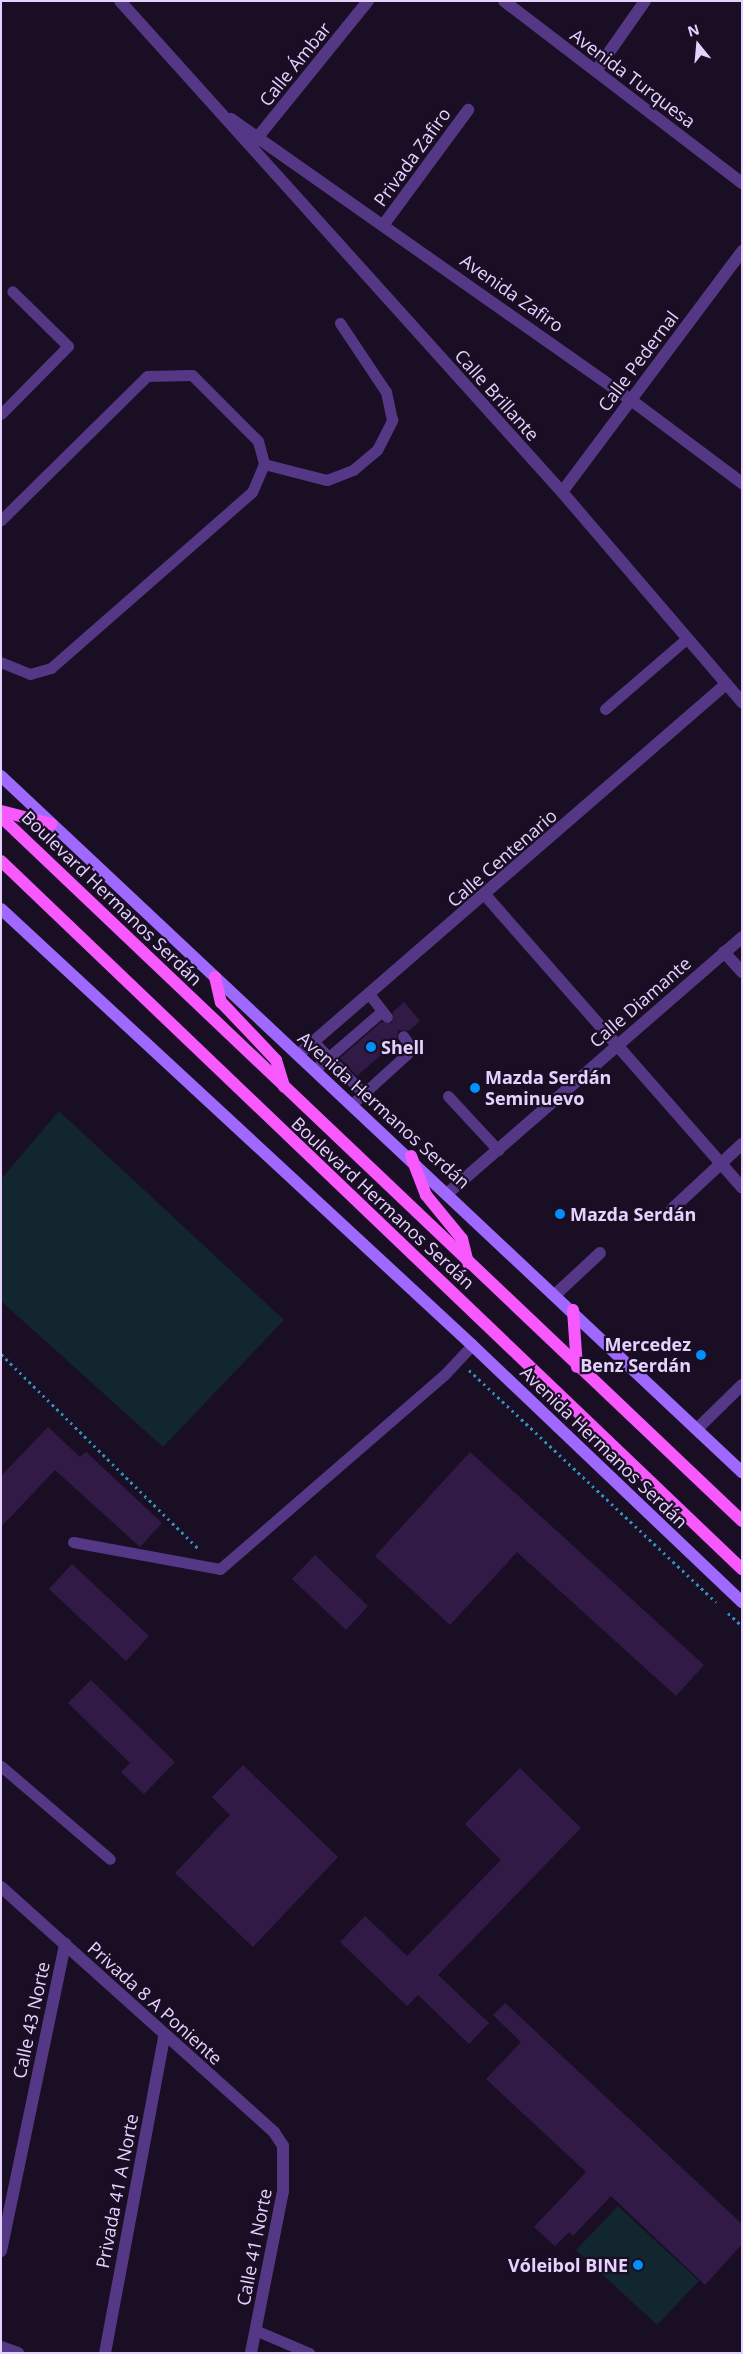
<!DOCTYPE html>
<meta charset="utf-8">
<style>
body{margin:0}
#map{position:relative;width:743px;height:2354px;overflow:hidden;background:#1a0e25;font-family:"Open Sans",sans-serif}
div>[style]{position:absolute}
.green>*{inset:0;background:#11262f}
.building>*{inset:0;background:#321a46}
.path>*{height:3px;margin-top:-1.5px;transform-origin:0;background:repeating-linear-gradient(90deg,#2d92b8 0 2.5px,transparent 0 6.5px)}
.lane>*{height:11px;margin:-5.5px;padding:0 5.5px;transform-origin:5.5px;border-radius:5.5px;background:#553885}
.street>*{height:12px;margin:-6px;padding:0 6px;transform-origin:6px;border-radius:6px;background:#553885}
.secondary>*{height:12px;margin:-6px;padding:0 6px;transform-origin:6px;border-radius:6px;background:#9f69ff}
.primary>*{height:12px;margin:-6px;padding:0 6px;transform-origin:6px;border-radius:6px;background:#f859ff}
.dots>*{width:14px;height:14px;translate:-50% -50%;box-sizing:border-box;border:2px solid #1a0e25;border-radius:50%}
span{translate:-50% -50%;white-space:nowrap;text-align:center;line-height:1.15;-webkit-text-stroke:4.5px #1a0e25;paint-order:stroke}
.street-label{font-size:18px;color:#e6d2ff}
.poi-label{font-size:18px;color:#e6d2ff;font-weight:700}
.left{translate:0 -50%;text-align:left}
.right{translate:-100% -50%;text-align:right}
.frame{position:absolute;inset:0;border:2px solid #e6d2ff;pointer-events:none}
.north{position:absolute;left:673px;top:20px;width:50px;height:50px;-webkit-text-stroke:4px #1a0e25;paint-order:stroke;rotate:343deg;font-size:14px;font-weight:700;line-height:20px;text-align:center;color:#e6d2ff}
.north::after{content:'';display:block;margin:auto;width:18px;height:22px;background:#e6d2ff;clip-path:polygon(50% 0,100% 100%,50% 72%,0 100%)}
</style>
<div id="map">
<div class="green">
<div style="clip-path:polygon(59px 1111px,284px 1320px,163px 1447px,1px 1301px,1px 1179px)"></div>
<div style="clip-path:polygon(618px 2206px,699px 2281px,657px 2325px,576px 2250px)"></div>
</div>
<div class="building">
<div style="clip-path:polygon(404px 1002px,420px 1021px,409px 1031px,398px 1030px,397px 1041px,357px 1076px,340px 1058px,381px 1022px,392px 1023px,393px 1012px)"></div>
<div style="clip-path:polygon(48px 1427px,80px 1457px,86px 1452px,162px 1523px,140px 1547px,55px 1470px,1px 1527px,1px 1476px)"></div>
<div style="clip-path:polygon(470px 1452px,704px 1665px,676px 1696px,517px 1552px,450px 1625px,375px 1556px)"></div>
<div style="clip-path:polygon(315px 1555px,368px 1606px,346px 1630px,292px 1579px)"></div>
<div style="clip-path:polygon(72px 1564px,149px 1636px,126px 1661px,49px 1589px)"></div>
<div style="clip-path:polygon(91px 1680px,175px 1762px,144px 1794px,121px 1772px,130px 1763px,68px 1703px)"></div>
<div style="clip-path:polygon(243px 1765px,338px 1857px,253px 1947px,175px 1873px,230px 1815px,212px 1797px)"></div>
<div style="clip-path:polygon(520px 1768px,581px 1828px,438px 1975px,489px 2023px,469px 2044px,418px 1995px,407px 2006px,340px 1942px,365px 1916px,407px 1956px,501px 1860px,465px 1824px)"></div>
<div style="clip-path:polygon(505px 2003px,742px 2224px,742px 2244px,705px 2285px,611px 2196px,573px 2236px,569px 2232px,555px 2246px,534px 2227px,586px 2172px,486px 2079px,521px 2042px,493px 2015px)"></div>
</div>
<div class="path">
<div style="left:1px;top:1354px;width:279px;rotate:44.6deg"></div>
<div style="left:469px;top:1370px;width:339px;rotate:43.2deg"></div>
<div style="left:728px;top:1613px;width:19px;rotate:43deg"></div>
</div>
<div class="lane">
<div style="left:1px;top:414px;width:95px;rotate:-45.4deg"></div>
<div style="left:68px;top:346px;width:78px;rotate:-135.5deg"></div>
<div style="left:264px;top:464px;width:65px;rotate:14.3deg"></div>
<div style="left:327px;top:480px;width:28px;rotate:-21deg"></div>
<div style="left:353px;top:470px;width:31px;rotate:-40deg"></div>
<div style="left:377px;top:450px;width:34px;rotate:-63deg"></div>
<div style="left:392px;top:420px;width:29px;rotate:-102deg"></div>
<div style="left:386px;top:392px;width:83px;rotate:-123.7deg"></div>
<div style="left:1px;top:520px;width:205px;rotate:-44.6deg"></div>
<div style="left:147px;top:376px;width:45px;rotate:-1.3deg"></div>
<div style="left:192px;top:375px;width:93px;rotate:45deg"></div>
<div style="left:258px;top:441px;width:24px;rotate:75deg"></div>
<div style="left:264px;top:464px;width:30px;rotate:113deg"></div>
<div style="left:252px;top:492px;width:267px;rotate:138.8deg"></div>
<div style="left:51px;top:668px;width:22px;rotate:164deg"></div>
<div style="left:30px;top:674px;width:31px;rotate:-158deg"></div>
<div style="left:605px;top:709px;width:107px;rotate:-40.8deg"></div>
<div style="left:369px;top:994px;width:29px;rotate:52deg"></div>
<div style="left:314px;top:1042px;width:72px;rotate:46.1deg"></div>
<div style="left:314px;top:1070px;width:90px;rotate:-40.9deg"></div>
<div style="left:448px;top:1096px;width:74px;rotate:47.2deg"></div>
<div style="left:352px;top:1104px;width:74px;rotate:-42.3deg"></div>
<div style="left:407px;top:1054px;width:9px;rotate:-69deg"></div>
<div style="left:410px;top:1046px;width:12px;rotate:-125deg"></div>
<div style="left:73px;top:1542px;width:149px;rotate:10.4deg"></div>
<div style="left:220px;top:1569px;width:299px;rotate:-40.9deg"></div>
<div style="left:446px;top:1373px;width:38px;rotate:-47deg"></div>
<div style="left:1px;top:1766px;width:143px;rotate:40.5deg"></div>
<div style="left:255px;top:2330px;width:59px;rotate:23.1deg"></div>
</div>
<div class="street">
<div style="left:120px;top:1px;width:661px;rotate:48.01deg"></div>
<div style="left:562px;top:492px;width:277px;rotate:49.4deg"></div>
<div style="left:504px;top:1px;width:300px;rotate:37.4deg"></div>
<div style="left:596px;top:71px;width:85px;rotate:-55deg"></div>
<div style="left:231px;top:119px;width:489px;rotate:35.1deg"></div>
<div style="left:631px;top:400px;width:139px;rotate:36.8deg"></div>
<div style="left:253px;top:143px;width:183px;rotate:-51deg"></div>
<div style="left:384px;top:224px;width:142px;rotate:-53.6deg"></div>
<div style="left:562px;top:492px;width:301px;rotate:-53.2deg"></div>
<div style="left:486px;top:896px;width:388px;rotate:48.7deg"></div>
<div style="left:724px;top:952px;width:27px;rotate:48deg"></div>
<div style="left:298px;top:1055px;width:565px;rotate:-40.91deg"></div>
<div style="left:449px;top:1192px;width:388px;rotate:-41deg"></div>
<div style="left:672px;top:1209px;width:96px;rotate:-42.9deg"></div>
<div style="left:556px;top:1294px;width:60px;rotate:-43deg"></div>
<div style="left:697px;top:1429px;width:63px;rotate:-44.4deg"></div>
<div style="left:1px;top:1887px;width:367px;rotate:41.9deg"></div>
<div style="left:274px;top:2132px;width:17px;rotate:57deg"></div>
<div style="left:283px;top:2146px;width:45px;rotate:90deg"></div>
<div style="left:283px;top:2191px;width:165px;rotate:101.2deg"></div>
<div style="left:1px;top:2251px;width:314px;rotate:-78.2deg"></div>
<div style="left:1px;top:2347px;width:18px;rotate:19deg"></div>
<div style="left:105px;top:2353px;width:321px;rotate:-79.4deg"></div>
</div>
<div class="secondary">
<div style="left:1px;top:776px;width:1017px;rotate:43.21deg"></div>
<div style="left:1px;top:909px;width:642px;rotate:42.79deg"></div>
<div style="left:472px;top:1345px;width:373px;rotate:43.6deg"></div>
</div>
<div class="primary">
<div style="left:1px;top:811px;width:52px;rotate:14.6deg"></div>
<div style="left:1px;top:817px;width:1022px;rotate:43.53deg"></div>
<div style="left:1px;top:861px;width:1025px;rotate:43.7deg"></div>
<div style="left:215px;top:977px;width:26px;rotate:77deg"></div>
<div style="left:221px;top:1002px;width:80px;rotate:46.5deg"></div>
<div style="left:276px;top:1060px;width:28px;rotate:73deg"></div>
<div style="left:411px;top:1156px;width:42px;rotate:69deg"></div>
<div style="left:426px;top:1195px;width:57px;rotate:50.7deg"></div>
<div style="left:462px;top:1239px;width:25px;rotate:76deg"></div>
<div style="left:573px;top:1310px;width:57px;rotate:86deg"></div>
</div>
<div class="dots">
<div style="left:371px;top:1047px;background:#008ffd"></div>
<div style="left:475px;top:1088px;background:#008ffd"></div>
<div style="left:560px;top:1214px;background:#008ffd"></div>
<div style="left:701px;top:1355px;background:#008ffd"></div>
<div style="left:638px;top:2265px;background:#008ffd"></div>
</div>
<div class="street-label">
<span style="left:295px;top:64px;rotate:-51deg">Calle Ámbar</span>
<span style="left:633px;top:78px;rotate:37deg">Avenida Turquesa</span>
<span style="left:412px;top:157px;rotate:-54deg">Privada Zafiro</span>
<span style="left:512px;top:293px;rotate:35deg">Avenida Zafiro</span>
<span style="left:638px;top:361px;rotate:-53deg">Calle Pedernal</span>
<span style="left:497px;top:395px;rotate:48deg">Calle Brillante</span>
<span style="left:502px;top:858px;rotate:-41deg">Calle Centenario</span>
<span style="left:112px;top:898px;rotate:44deg">Boulevard Hermanos Serdán</span>
<span style="left:640px;top:1002px;rotate:-41deg">Calle Diamante</span>
<span style="left:384px;top:1110px;rotate:42deg">Avenida Hermanos Serdán</span>
<span style="left:383px;top:1203px;rotate:43deg">Boulevard Hermanos Serdán</span>
<span style="left:604px;top:1447px;rotate:44deg">Avenida Hermanos Serdán</span>
<span style="left:155px;top:2003px;rotate:42deg">Privada 8 A Poniente</span>
<span style="left:31px;top:2020px;rotate:-78deg">Calle 43 Norte</span>
<span style="left:117px;top:2191px;rotate:-79deg">Privada 41 A Norte</span>
<span style="left:254px;top:2247px;rotate:-79deg">Calle 41 Norte</span>
</div>
<div class="poi-label">
<span class="left" style="left:381px;top:1047px">Shell</span>
<span class="left" style="left:485px;top:1088px">Mazda Serdán<br>Seminuevo</span>
<span class="left" style="left:570px;top:1214px">Mazda Serdán</span>
<span class="right" style="left:691px;top:1355px">Mercedez<br>Benz Serdán</span>
<span class="right" style="left:628px;top:2265px">Vóleibol BINE</span>
</div>
<div class="frame"></div>
<div class="north">N</div>
</div>
